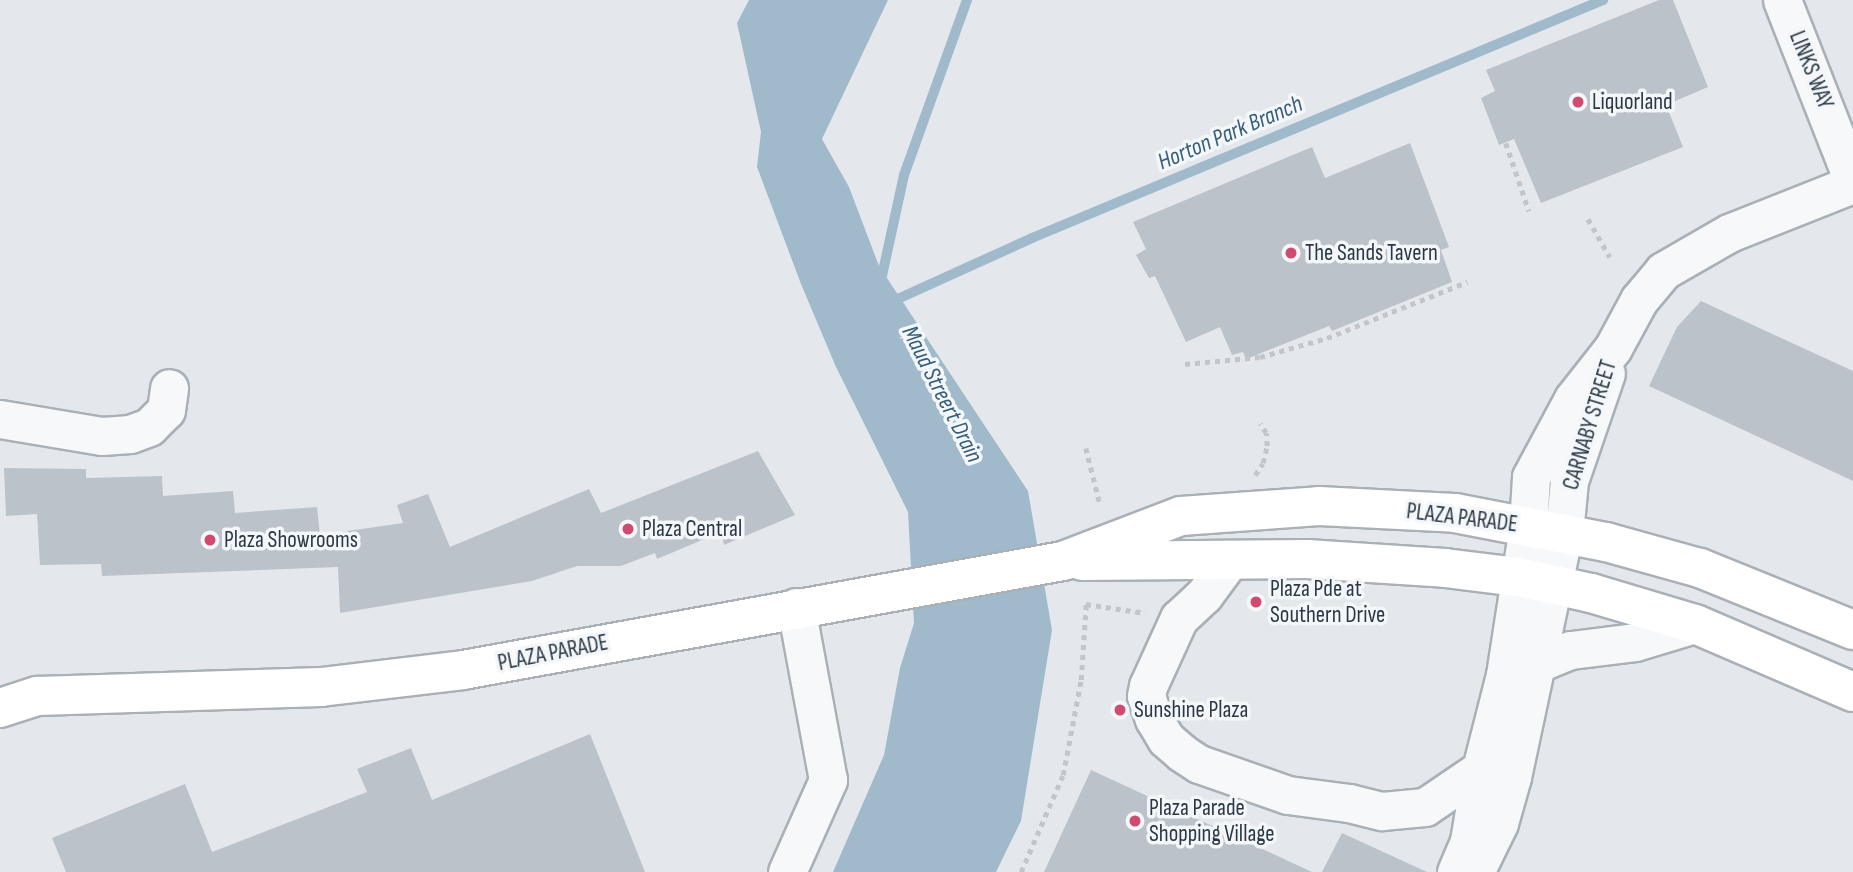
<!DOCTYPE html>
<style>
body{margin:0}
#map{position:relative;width:1853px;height:872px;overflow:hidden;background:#e4e8ec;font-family:"Sofia Sans Condensed",sans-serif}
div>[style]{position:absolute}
.water>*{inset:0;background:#a0bacb}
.stream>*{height:10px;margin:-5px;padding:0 5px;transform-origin:5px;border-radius:5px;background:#a0bacb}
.building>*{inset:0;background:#bbc2c9}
.path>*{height:4.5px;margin-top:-2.25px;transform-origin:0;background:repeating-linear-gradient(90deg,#c2c6cb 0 5px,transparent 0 10px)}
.roads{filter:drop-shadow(2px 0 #a9b0b6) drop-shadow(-2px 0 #a9b0b6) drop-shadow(0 2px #a9b0b6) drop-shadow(0 -2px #a9b0b6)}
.minor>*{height:37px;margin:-18.5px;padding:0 18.5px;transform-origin:18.5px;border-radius:18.5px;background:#f7f8fa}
.major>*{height:38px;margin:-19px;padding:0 19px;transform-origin:19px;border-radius:19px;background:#fff}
.dots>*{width:19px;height:19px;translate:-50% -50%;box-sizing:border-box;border:4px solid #f4f7f9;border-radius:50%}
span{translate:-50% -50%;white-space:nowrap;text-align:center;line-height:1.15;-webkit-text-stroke:7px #f4f7f9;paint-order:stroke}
.street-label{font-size:23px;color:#2b3844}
.poi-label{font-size:23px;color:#2b3844}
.left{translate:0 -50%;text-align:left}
.water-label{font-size:24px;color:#365c78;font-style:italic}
</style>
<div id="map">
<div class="water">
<div style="clip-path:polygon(749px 0,888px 0,822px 139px,849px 187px,879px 266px,1028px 491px,1052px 630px,1021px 821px,996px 872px,833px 872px,884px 755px,900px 668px,914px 623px,908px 512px,836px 367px,801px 284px,757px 167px,761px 132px,737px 23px)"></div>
</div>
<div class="stream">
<div style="left:880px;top:285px;width:113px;rotate:-77.7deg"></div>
<div style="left:904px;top:175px;width:186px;rotate:-70.2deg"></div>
<div style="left:891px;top:302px;width:155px;rotate:-24.4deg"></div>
<div style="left:1032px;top:238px;width:619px;rotate:-22.63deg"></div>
</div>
<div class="building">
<div style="clip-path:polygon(1659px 0,1673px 0,1708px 87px,1666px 105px,1683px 147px,1541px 203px,1514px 139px,1499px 145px,1481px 98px,1495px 91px,1486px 70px)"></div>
<div style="clip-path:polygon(1410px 143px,1449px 247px,1441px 250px,1452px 282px,1332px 331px,1329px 326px,1246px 359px,1243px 352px,1232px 355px,1220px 327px,1186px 342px,1155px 276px,1149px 278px,1136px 255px,1146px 249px,1133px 222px,1312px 147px,1325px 178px)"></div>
<div style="clip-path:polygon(1701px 301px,1853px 371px,1853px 481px,1649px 386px,1677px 327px)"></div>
<div style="clip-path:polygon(758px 451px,795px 515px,724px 545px,721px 532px,657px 559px,655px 553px,621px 566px,577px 566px,532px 581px,340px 613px,338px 567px,102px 576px,101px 564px,40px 565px,37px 514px,6px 516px,4px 468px,86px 469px,86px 478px,162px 476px,163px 496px,233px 491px,235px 513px,317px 507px,320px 535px,403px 523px,397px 505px,428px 494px,450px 547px,589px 489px,601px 513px)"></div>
<div style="clip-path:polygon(590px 734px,645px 872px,66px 872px,52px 838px,185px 784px,212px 852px,367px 792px,357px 769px,411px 748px,432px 800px)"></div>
<div style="clip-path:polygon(1091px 770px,1312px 872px,1044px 872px)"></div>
<div style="clip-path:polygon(1342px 833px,1427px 872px,1322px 872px)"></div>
</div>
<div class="path">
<div style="left:1506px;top:143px;width:72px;rotate:71.3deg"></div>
<div style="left:1588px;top:219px;width:44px;rotate:59.9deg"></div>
<div style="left:1185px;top:364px;width:75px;rotate:-5.3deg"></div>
<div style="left:1260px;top:357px;width:70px;rotate:-15.8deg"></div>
<div style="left:1327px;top:338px;width:151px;rotate:-21.8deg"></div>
<div style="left:1086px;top:448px;width:58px;rotate:76deg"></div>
<div style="left:1255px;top:475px;width:14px;rotate:-56deg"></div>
<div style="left:1263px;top:463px;width:17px;rotate:-77deg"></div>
<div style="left:1267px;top:446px;width:13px;rotate:-94deg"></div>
<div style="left:1266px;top:433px;width:11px;rotate:-124deg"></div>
<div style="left:1021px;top:872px;width:106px;rotate:-66.6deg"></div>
<div style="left:1063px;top:775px;width:97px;rotate:-79.3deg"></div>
<div style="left:1081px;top:680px;width:76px;rotate:-86.2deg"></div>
<div style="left:1086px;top:604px;width:60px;rotate:8.7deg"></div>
</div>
<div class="roads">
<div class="minor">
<div style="left:1782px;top:0;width:194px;rotate:68.6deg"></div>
<div style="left:0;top:419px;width:103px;rotate:9.5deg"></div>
<div style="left:102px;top:436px;width:28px;rotate:-4deg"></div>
<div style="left:130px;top:434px;width:20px;rotate:-20deg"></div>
<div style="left:149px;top:427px;width:24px;rotate:-45deg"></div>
<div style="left:166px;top:410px;width:22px;rotate:-82deg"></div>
<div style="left:1229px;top:561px;width:42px;rotate:126.3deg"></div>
<div style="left:1204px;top:595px;width:34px;rotate:137deg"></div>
<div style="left:1179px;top:618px;width:75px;rotate:114.5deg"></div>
<div style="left:1148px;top:686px;width:10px;rotate:101deg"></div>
<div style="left:1146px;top:696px;width:24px;rotate:71deg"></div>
<div style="left:1154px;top:719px;width:23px;rotate:59deg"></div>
<div style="left:1166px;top:739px;width:21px;rotate:41deg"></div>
<div style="left:1182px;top:753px;width:20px;rotate:33deg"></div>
<div style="left:1199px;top:764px;width:94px;rotate:19.2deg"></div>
<div style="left:1288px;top:795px;width:62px;rotate:7.5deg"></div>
<div style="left:1349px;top:803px;width:34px;rotate:14deg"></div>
<div style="left:1382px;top:811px;width:43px;rotate:-5.3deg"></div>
<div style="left:1425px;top:807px;width:68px;rotate:-34.2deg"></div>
<div style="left:1538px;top:663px;width:35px;rotate:-22deg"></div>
<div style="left:1571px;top:650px;width:64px;rotate:-7.1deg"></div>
<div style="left:1635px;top:642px;width:63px;rotate:-16.7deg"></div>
<div style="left:1476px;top:870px;width:52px;rotate:-63.9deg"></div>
<div style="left:1499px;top:823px;width:48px;rotate:-74.2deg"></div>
<div style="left:1512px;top:777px;width:249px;rotate:-78deg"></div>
<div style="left:1564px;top:533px;width:52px;rotate:-84.5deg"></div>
<div style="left:1569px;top:481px;width:114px;rotate:-71.1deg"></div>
<div style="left:787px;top:872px;width:101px;rotate:-66deg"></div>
<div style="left:828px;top:780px;width:176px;rotate:-100.5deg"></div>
<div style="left:1456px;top:872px;width:34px;rotate:-67deg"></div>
<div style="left:1469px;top:841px;width:73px;rotate:-80.5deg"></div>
<div style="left:1481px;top:769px;width:97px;rotate:-75.7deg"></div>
<div style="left:1505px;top:675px;width:151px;rotate:-81.2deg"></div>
<div style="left:1528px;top:526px;width:49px;rotate:-86.5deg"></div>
<div style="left:1531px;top:477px;width:89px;rotate:-61.7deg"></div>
<div style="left:1573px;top:399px;width:65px;rotate:-51.9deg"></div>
<div style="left:1613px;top:348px;width:55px;rotate:-61.6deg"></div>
<div style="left:1639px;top:300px;width:38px;rotate:-50deg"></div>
<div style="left:1663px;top:271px;width:76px;rotate:-29.9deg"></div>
<div style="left:1729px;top:233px;width:133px;rotate:-21.6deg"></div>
</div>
<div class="major">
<div style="left:1082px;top:561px;width:225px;rotate:-0.5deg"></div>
<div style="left:1307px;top:559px;width:138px;rotate:3.7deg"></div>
<div style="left:1445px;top:568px;width:74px;rotate:7deg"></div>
<div style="left:1518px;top:577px;width:75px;rotate:12.4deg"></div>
<div style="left:1591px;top:593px;width:109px;rotate:16.6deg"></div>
<div style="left:1695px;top:624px;width:172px;rotate:23.3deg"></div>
<div style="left:0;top:708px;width:40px;rotate:-18deg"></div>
<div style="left:38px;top:696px;width:283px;rotate:-1.8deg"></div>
<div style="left:321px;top:687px;width:143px;rotate:-6.8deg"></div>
<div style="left:463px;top:670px;width:610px;rotate:-10.3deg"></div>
<div style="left:1063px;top:561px;width:126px;rotate:-20.9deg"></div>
<div style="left:1181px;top:516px;width:138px;rotate:-4.1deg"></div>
<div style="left:1319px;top:506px;width:136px;rotate:2.9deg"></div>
<div style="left:1455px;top:513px;width:154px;rotate:10.9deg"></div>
<div style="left:1606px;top:542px;width:98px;rotate:15.5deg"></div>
<div style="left:1700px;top:568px;width:165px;rotate:22.1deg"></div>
</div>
</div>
<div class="dots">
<div style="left:1578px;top:102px;background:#ce4c70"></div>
<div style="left:1291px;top:253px;background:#ce4c70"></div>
<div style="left:628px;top:529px;background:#ce4c70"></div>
<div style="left:210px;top:540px;background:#ce4c70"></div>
<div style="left:1256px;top:602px;background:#ce4c70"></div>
<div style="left:1120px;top:710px;background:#ce4c70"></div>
<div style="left:1135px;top:821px;background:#ce4c70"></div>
</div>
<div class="street-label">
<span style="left:1811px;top:70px;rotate:68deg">LINKS WAY</span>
<span style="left:1590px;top:425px;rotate:-73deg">CARNABY STREET</span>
<span style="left:1462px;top:518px;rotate:7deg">PLAZA PARADE</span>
<span style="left:553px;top:653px;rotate:-11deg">PLAZA PARADE</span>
</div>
<div class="poi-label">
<span class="left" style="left:1592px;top:102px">Liquorland</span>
<span class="left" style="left:1305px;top:253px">The Sands Tavern</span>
<span class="left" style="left:642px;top:529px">Plaza Central</span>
<span class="left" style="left:224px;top:540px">Plaza Showrooms</span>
<span class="left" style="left:1270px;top:602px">Plaza Pde at<br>Southern Drive</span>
<span class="left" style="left:1134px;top:710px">Sunshine Plaza</span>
<span class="left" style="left:1149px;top:821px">Plaza Parade<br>Shopping Village</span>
</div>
<div class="water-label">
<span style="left:1230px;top:133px;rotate:-23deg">Horton Park Branch</span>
<span style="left:942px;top:394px;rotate:63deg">Maud Streert Drain</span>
</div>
</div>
